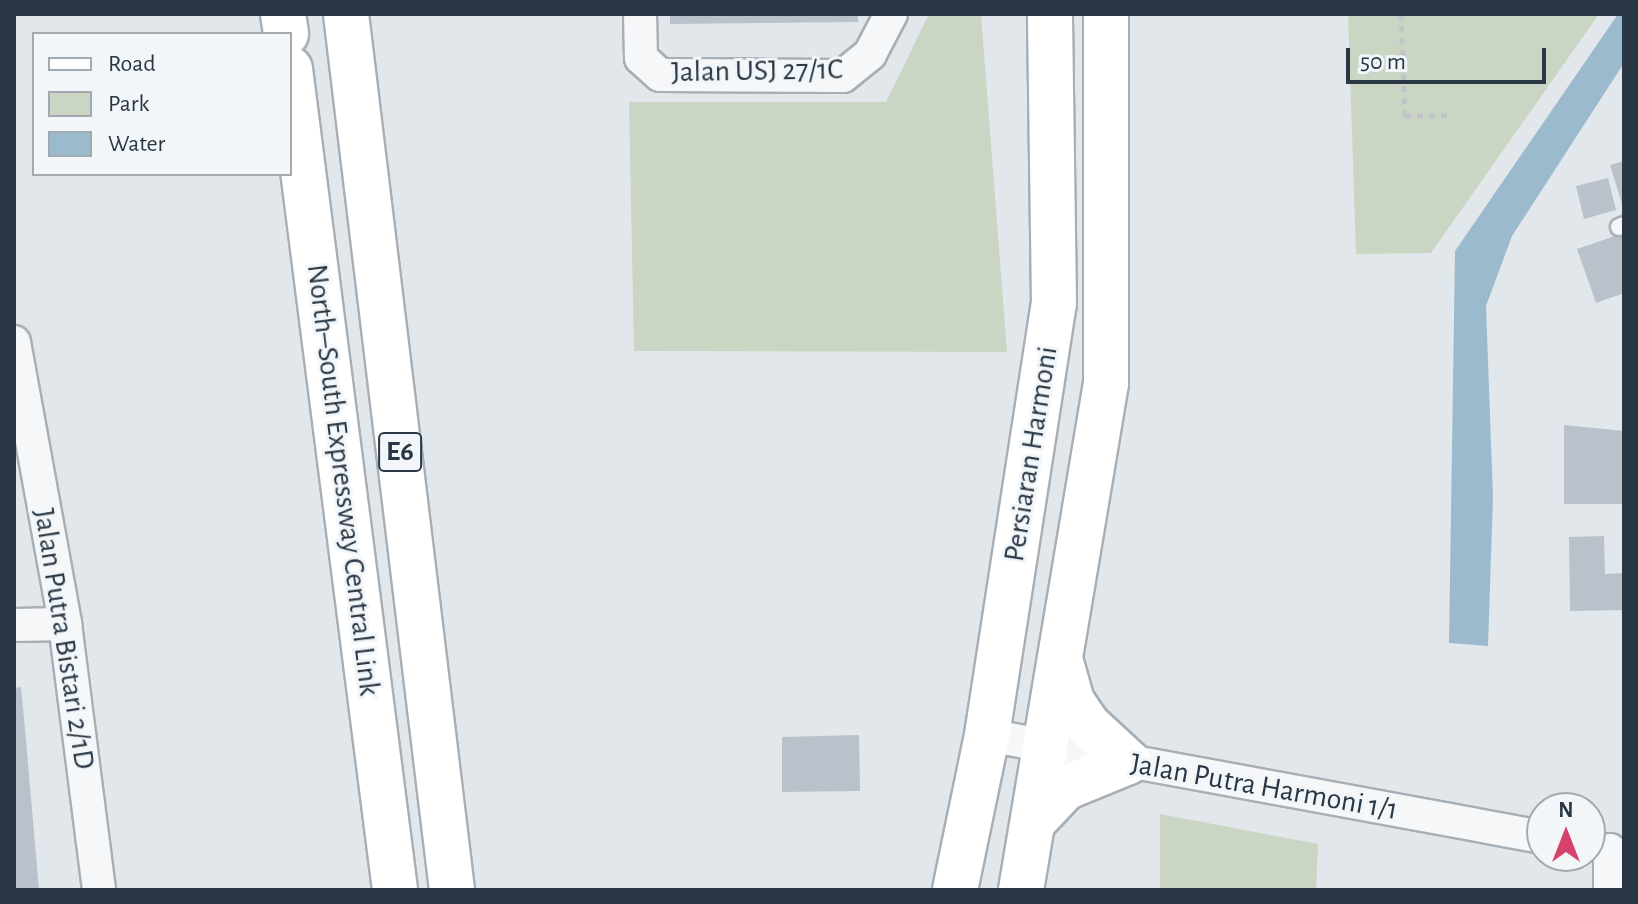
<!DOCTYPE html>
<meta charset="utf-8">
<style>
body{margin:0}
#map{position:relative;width:1638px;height:904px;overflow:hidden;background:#e2e7eb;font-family:"Alegreya Sans",sans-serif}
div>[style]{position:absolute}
.green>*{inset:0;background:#cad6c3}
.water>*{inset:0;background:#9cbacd}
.building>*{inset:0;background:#b9c1ca}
.path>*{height:5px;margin-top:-2.5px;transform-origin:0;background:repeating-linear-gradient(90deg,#c1c5ca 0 6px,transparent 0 12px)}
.roads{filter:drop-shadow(2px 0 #a7afb6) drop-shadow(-2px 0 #a7afb6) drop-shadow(0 2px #a7afb6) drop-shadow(0 -2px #a7afb6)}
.service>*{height:16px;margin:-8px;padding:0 8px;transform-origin:8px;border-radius:8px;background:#f6f7f9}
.minor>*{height:32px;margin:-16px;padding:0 16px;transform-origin:16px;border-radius:16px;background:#f6f7f9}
.secondary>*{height:44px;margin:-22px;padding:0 22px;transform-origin:22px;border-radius:22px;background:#fff}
.motorway>*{height:44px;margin:-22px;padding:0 22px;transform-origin:22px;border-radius:22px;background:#fff}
span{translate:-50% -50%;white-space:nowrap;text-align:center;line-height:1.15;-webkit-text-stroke:6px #f2f6f9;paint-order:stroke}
.shield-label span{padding:2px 6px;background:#f2f6f9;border:2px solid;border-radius:6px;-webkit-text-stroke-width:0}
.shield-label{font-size:28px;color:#293745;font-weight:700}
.street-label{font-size:30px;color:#293745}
.frame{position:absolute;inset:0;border:16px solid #293745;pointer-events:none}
.legend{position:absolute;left:32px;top:32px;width:260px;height:144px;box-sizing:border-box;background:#f2f6f9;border:2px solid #a2aab1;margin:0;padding:10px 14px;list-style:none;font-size:24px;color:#293745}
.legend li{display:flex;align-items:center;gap:16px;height:40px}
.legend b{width:40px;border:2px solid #a2aab1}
.north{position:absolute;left:1526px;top:792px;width:80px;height:80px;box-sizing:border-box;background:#f2f6f9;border:2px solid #a2aab1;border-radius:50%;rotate:0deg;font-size:22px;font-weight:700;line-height:32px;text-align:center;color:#293745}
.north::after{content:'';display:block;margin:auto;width:28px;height:36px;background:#d6426c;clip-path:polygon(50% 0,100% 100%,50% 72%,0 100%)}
.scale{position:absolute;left:1346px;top:48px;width:200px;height:36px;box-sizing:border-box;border:4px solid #293745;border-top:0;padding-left:10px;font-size:24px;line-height:28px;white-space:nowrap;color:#293745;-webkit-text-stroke:6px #f2f6f9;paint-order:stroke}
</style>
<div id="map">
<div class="green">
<div style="clip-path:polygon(929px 14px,981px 14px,1007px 352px,634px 351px,629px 102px,886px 102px)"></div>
<div style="clip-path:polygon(1348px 14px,1599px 14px,1431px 253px,1356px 254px)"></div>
<div style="clip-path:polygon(1160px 814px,1318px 844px,1316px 890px,1160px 890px)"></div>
</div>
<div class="water">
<div style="clip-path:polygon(1618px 14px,1624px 14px,1624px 63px,1512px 236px,1486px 306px,1493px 497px,1488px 646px,1449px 643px,1455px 251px)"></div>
</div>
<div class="building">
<div style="clip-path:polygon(670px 14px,858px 14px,858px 22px,670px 24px)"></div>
<div style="clip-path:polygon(1624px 161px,1624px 207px,1623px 207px,1610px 165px)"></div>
<div style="clip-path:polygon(1608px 178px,1616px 210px,1584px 219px,1576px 186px)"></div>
<div style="clip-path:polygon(1624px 233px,1624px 293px,1596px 303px,1577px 249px)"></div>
<div style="clip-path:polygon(1564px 425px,1624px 431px,1624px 504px,1564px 504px)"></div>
<div style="clip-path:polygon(1604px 536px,1605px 574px,1624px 573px,1624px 610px,1570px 611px,1569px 537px)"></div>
<div style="clip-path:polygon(21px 687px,25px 729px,39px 890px,14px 890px,14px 688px)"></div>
<div style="clip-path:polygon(859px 735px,860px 791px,782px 792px,782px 737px)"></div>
</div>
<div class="path">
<div style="left:1401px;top:14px;width:102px;rotate:87.8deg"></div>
<div style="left:1405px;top:116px;width:46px;rotate:-1.2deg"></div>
</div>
<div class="roads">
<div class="service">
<div style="left:1619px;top:227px;width:5px;rotate:-22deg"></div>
</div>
<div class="minor">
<div style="left:640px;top:14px;width:44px;rotate:88.7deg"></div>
<div style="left:641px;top:58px;width:25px;rotate:42deg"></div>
<div style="left:660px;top:75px;width:183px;rotate:0.3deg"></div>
<div style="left:843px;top:76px;width:35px;rotate:-39deg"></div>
<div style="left:870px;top:54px;width:45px;rotate:-62.3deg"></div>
<div style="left:14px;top:342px;width:287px;rotate:79.7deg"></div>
<div style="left:65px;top:624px;width:268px;rotate:82.7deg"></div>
<div style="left:14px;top:625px;width:51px;rotate:-1.1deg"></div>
<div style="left:987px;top:735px;width:564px;rotate:10.41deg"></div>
<div style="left:1610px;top:890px;width:40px;rotate:-90deg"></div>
</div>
<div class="secondary">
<div style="left:1034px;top:821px;width:45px;rotate:-46.8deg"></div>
<div style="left:1065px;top:788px;width:68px;rotate:-22.4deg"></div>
<div style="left:1128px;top:762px;width:54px;rotate:-137.2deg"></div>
<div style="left:1088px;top:725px;width:29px;rotate:-124deg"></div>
<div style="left:1072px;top:701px;width:44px;rotate:-105.9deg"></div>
<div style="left:955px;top:890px;width:158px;rotate:-78.3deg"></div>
<div style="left:987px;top:735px;width:436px;rotate:-81.2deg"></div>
<div style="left:1054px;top:304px;width:290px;rotate:-90.8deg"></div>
<div style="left:1021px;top:890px;width:514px;rotate:-80.48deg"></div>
<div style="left:1106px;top:383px;width:369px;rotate:-90deg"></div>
</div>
<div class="motorway">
<div style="left:283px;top:14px;width:20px;rotate:81deg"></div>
<div style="left:346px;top:14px;width:882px;rotate:83.1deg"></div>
<div style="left:290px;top:69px;width:828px;rotate:82.71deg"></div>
</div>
</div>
<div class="shield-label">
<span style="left:400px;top:452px">E6</span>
</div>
<div class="street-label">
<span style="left:757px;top:71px;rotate:-1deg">Jalan USJ 27/1C</span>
<span style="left:1031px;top:454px;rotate:-81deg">Persiaran Harmoni</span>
<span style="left:343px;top:480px;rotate:83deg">North–South Expressway Central Link</span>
<span style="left:64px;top:639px;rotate:81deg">Jalan Putra Bistari 2/1D</span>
<span style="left:1264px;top:787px;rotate:10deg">Jalan Putra Harmoni 1/1</span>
</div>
<div class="frame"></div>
<ul class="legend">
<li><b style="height:10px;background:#fff"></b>Road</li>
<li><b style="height:22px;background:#cad6c3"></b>Park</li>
<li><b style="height:22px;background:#9cbacd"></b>Water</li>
</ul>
<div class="north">N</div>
<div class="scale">50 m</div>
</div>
